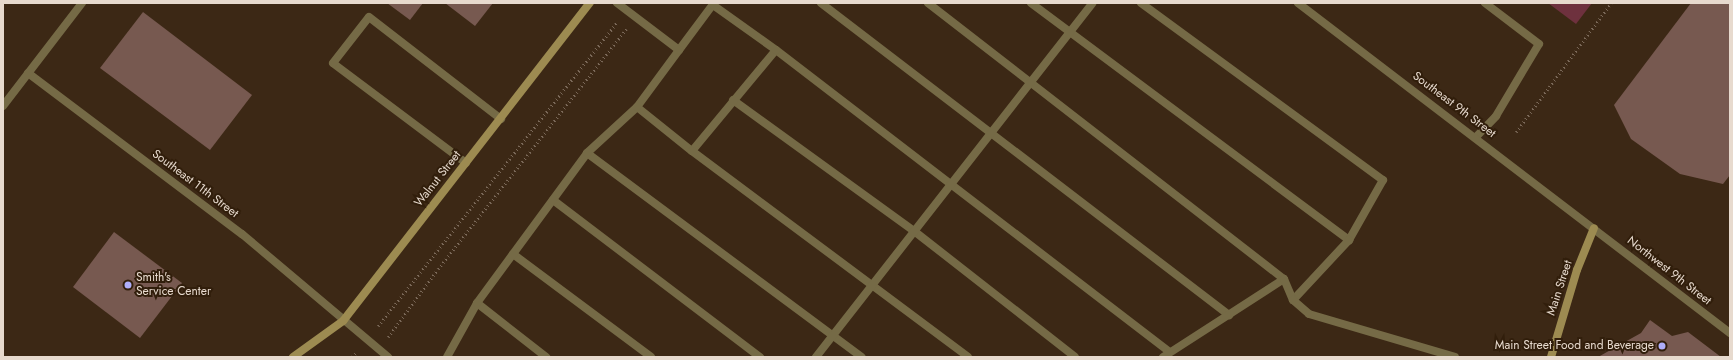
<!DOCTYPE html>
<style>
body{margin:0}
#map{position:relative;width:1733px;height:360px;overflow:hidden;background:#3c2815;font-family:Jost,sans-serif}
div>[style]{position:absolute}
.green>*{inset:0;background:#6e313e}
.building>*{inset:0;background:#775950}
.path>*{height:2.5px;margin-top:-1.25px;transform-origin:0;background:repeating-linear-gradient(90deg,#7b6959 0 1px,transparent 0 4px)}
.lane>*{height:8px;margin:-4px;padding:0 4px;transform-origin:4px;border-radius:4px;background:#756a46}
.street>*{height:8px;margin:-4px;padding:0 4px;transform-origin:4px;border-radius:4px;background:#756a46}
.secondary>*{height:8px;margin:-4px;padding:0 4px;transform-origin:4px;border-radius:4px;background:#9d8b51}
.dots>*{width:11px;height:11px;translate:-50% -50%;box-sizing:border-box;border:2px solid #311e0b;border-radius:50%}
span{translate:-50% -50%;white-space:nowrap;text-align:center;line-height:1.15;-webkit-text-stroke:4px #311e0b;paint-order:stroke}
.street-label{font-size:12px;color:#e7dace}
.poi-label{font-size:12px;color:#e7dace}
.left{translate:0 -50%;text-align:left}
.right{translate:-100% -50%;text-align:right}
.frame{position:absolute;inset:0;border:4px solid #e7dace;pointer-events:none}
</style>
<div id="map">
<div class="green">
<div style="clip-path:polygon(1548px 3px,1592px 3px,1576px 24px)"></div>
</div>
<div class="building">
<div style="clip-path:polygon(387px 3px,423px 3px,410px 20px)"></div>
<div style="clip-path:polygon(445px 3px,493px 3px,475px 26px)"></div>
<div style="clip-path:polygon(1691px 3px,1730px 3px,1730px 175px,1723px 184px,1680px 174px,1631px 139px,1614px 105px)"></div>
<div style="clip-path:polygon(143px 12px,252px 95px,210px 150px,100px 68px)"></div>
<div style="clip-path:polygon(114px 232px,182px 283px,140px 338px,73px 287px)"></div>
<div style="clip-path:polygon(1650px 320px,1672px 336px,1688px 332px,1721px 357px,1598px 357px,1641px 333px)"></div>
</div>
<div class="path">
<div style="left:1516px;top:132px;width:160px;rotate:-53.6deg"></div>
<div style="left:378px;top:326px;width:387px;rotate:-51.8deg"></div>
<div style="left:388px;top:337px;width:84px;rotate:-53.7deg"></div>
<div style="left:438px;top:269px;width:305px;rotate:-51.9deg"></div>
<div style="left:352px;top:357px;width:7px;rotate:-45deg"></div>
</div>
<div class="lane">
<div style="left:821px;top:3px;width:514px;rotate:37.41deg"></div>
<div style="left:928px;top:3px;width:450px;rotate:37.8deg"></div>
<div style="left:1031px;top:3px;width:397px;rotate:36.7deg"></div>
<div style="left:1141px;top:3px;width:300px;rotate:36.2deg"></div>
<div style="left:1383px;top:180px;width:69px;rotate:119.5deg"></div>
<div style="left:1349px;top:240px;width:82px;rotate:133deg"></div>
<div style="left:679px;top:50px;width:59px;rotate:-53.3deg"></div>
<div style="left:776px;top:50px;width:496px;rotate:37.5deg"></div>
<div style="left:733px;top:100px;width:223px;rotate:35.9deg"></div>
<div style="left:914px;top:231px;width:204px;rotate:38deg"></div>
<div style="left:637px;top:107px;width:70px;rotate:38.7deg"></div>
<div style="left:692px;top:151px;width:131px;rotate:-50.3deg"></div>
<div style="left:776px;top:50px;width:77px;rotate:-144.5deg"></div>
<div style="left:1476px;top:137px;width:29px;rotate:-46deg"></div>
<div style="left:1496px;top:116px;width:84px;rotate:-59.2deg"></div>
<div style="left:1539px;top:44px;width:68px;rotate:-142.8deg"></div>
<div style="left:692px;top:151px;width:344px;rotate:36.7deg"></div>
<div style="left:587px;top:153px;width:342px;rotate:36.6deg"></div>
<div style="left:466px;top:163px;width:166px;rotate:-143.1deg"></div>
<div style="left:333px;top:63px;width:58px;rotate:-52deg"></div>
<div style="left:369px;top:17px;width:167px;rotate:37.7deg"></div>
<div style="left:553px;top:200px;width:260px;rotate:37.2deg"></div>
<div style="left:513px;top:254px;width:172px;rotate:36.7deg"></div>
<div style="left:477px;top:303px;width:88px;rotate:38deg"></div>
<div style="left:447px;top:357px;width:62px;rotate:-60.9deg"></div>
<div style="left:477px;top:303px;width:186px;rotate:-53.7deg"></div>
<div style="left:587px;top:153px;width:68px;rotate:-42.6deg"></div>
<div style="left:637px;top:107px;width:71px;rotate:-53.6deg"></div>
<div style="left:679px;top:50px;width:78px;rotate:-142.8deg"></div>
<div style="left:816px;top:357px;width:449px;rotate:-52deg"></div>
<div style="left:1163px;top:357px;width:144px;rotate:-32.8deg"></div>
<div style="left:1284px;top:279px;width:23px;rotate:67deg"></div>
<div style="left:1293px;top:300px;width:21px;rotate:41deg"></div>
<div style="left:1309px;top:314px;width:152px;rotate:16.4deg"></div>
</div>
<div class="street">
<div style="left:1298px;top:3px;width:544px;rotate:37.38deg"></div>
<div style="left:28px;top:73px;width:268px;rotate:37deg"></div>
<div style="left:242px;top:234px;width:191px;rotate:40.1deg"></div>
<div style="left:3px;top:106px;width:130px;rotate:-52.5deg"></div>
</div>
<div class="secondary">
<div style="left:293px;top:357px;width:62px;rotate:-35.8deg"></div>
<div style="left:343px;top:321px;width:403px;rotate:-52.2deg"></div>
<div style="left:1551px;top:357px;width:91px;rotate:-73.4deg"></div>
<div style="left:1577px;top:270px;width:45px;rotate:-68deg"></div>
</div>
<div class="dots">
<div style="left:128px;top:285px;background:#afaefa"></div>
<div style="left:1662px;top:346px;background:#afaefa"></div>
</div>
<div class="street-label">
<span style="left:1454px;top:105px;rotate:37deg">Southeast 9th Street</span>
<span style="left:438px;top:179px;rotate:-52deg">Walnut Street</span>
<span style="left:195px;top:184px;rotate:37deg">Southeast 11th Street</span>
<span style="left:1669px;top:271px;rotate:38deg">Northwest 9th Street</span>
<span style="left:1560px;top:288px;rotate:-72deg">Main Street</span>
</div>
<div class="poi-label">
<span class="left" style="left:136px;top:285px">Smith's<br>Service Center</span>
<span class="right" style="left:1654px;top:346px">Main Street Food and Beverage</span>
</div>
<div class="frame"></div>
</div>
